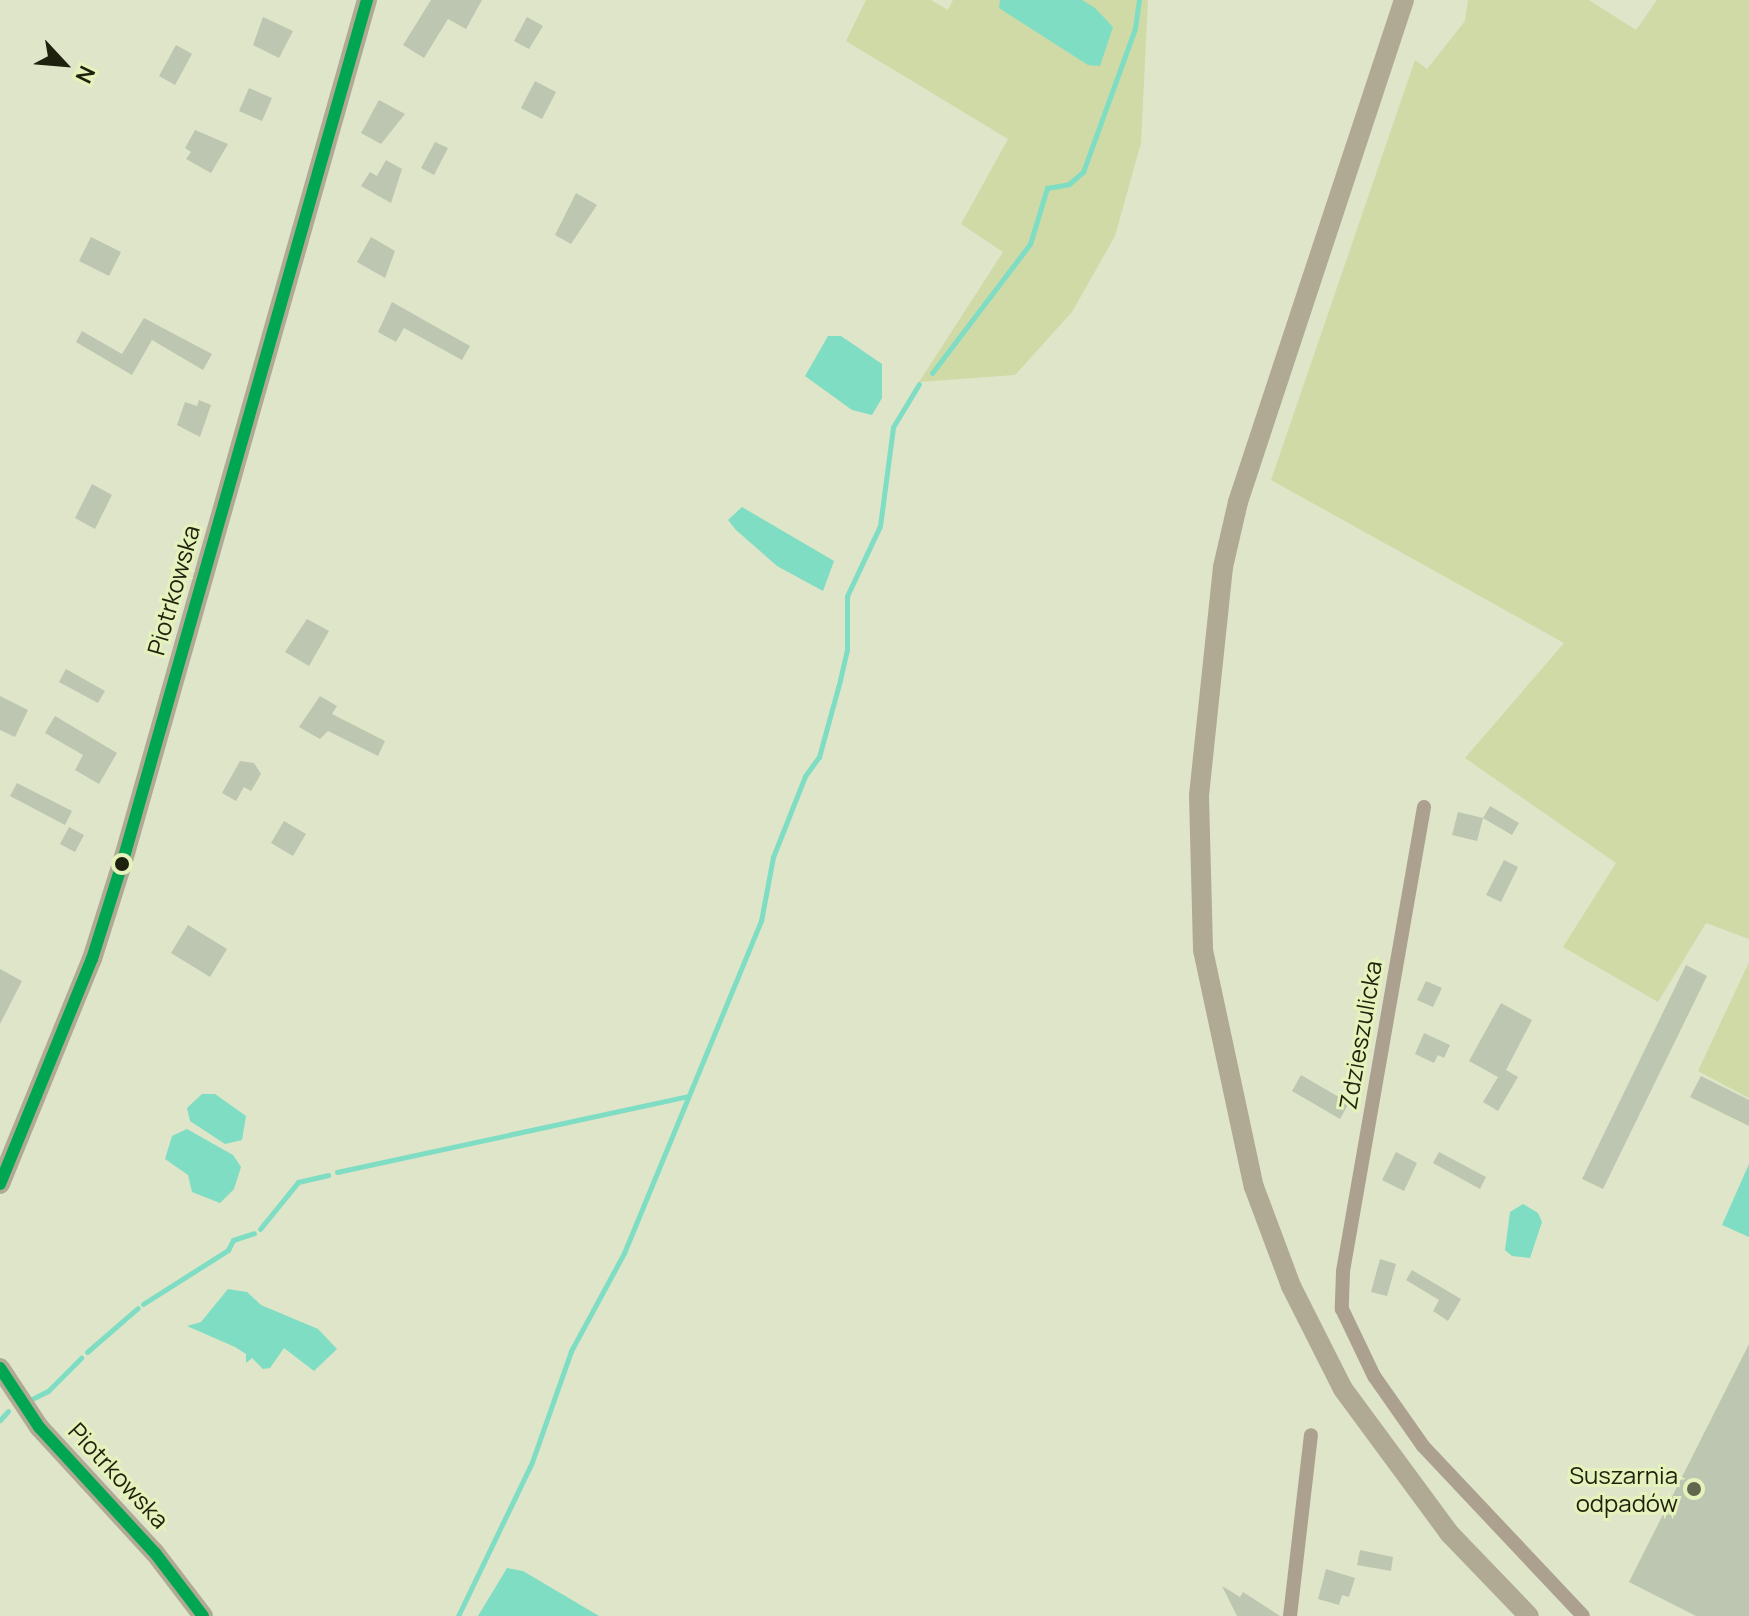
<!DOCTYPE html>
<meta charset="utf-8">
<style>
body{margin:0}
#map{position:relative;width:1749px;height:1616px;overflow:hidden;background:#dfe5c9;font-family:Manrope,sans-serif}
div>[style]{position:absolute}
.green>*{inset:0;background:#cfdaa7}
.water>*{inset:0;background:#7eddc3}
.stream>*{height:5px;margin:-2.5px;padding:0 2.5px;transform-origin:2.5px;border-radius:2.5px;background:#7eddc3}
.building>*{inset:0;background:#bcc6b1}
.street>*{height:14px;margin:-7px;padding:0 7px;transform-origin:7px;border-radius:7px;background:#aca18f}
.secondary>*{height:20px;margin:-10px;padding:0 10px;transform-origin:10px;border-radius:10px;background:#b0aa94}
.bus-1>*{height:12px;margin:-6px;padding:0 6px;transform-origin:6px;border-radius:6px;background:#00a651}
.dots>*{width:22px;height:22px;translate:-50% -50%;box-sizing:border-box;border:4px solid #e6f2bc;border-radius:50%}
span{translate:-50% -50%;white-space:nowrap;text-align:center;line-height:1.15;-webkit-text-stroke:6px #e6f2bc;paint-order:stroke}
.street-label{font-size:24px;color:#1d210d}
.poi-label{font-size:24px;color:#1d210d}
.right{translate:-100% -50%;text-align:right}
.north{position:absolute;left:24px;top:24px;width:80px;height:80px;-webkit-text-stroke:6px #e6f2bc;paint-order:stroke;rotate:116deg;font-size:22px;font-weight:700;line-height:32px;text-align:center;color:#1d210d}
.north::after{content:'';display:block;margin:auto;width:28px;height:36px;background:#1d210d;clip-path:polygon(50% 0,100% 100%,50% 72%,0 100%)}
</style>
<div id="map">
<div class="green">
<div style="clip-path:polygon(866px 0,931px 0,948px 10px,953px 0,1148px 0,1141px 143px,1115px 236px,1072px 312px,1015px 375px,919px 382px,1003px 252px,961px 224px,1008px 139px,846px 41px)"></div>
<div style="clip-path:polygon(1468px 0,1589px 0,1636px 30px,1657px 0,1749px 0,1749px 939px,1706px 923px,1658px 1002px,1563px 947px,1616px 863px,1465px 758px,1564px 643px,1271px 480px,1415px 60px,1427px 69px,1465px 21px)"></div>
<div style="clip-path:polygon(1749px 962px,1749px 1098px,1698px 1071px)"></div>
</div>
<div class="water">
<div style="clip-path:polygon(1000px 0,1082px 0,1095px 8px,1113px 27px,1100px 66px,1088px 65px,999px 8px)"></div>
<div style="clip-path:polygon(828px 336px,841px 336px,882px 364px,882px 398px,872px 415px,852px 410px,805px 376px)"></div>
<div style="clip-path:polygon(742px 507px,834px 561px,823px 591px,777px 566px,736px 530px,728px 520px)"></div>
<div style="clip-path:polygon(202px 1094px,215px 1094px,246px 1116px,242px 1140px,225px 1144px,190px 1121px,187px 1108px)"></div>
<div style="clip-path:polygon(187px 1129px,233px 1155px,241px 1167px,234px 1189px,220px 1203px,192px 1192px,188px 1175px,165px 1159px,172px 1136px)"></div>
<div style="clip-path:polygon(1749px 1164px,1749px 1237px,1722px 1225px)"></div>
<div style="clip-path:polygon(1523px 1204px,1538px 1213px,1542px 1222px,1530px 1258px,1512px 1256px,1505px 1250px,1510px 1212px)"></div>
<div style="clip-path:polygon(228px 1289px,247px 1292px,261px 1305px,318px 1329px,337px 1349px,314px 1371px,284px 1348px,270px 1368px,263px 1369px,252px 1358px,246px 1363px,246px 1354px,235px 1347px,187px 1326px,201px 1322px)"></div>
<div style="clip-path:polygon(507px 1568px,523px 1571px,599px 1616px,478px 1616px)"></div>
</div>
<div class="stream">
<div style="left:932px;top:373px;width:162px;rotate:-52.8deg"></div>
<div style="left:1030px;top:244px;width:59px;rotate:-73.1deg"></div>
<div style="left:1047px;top:188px;width:22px;rotate:-10deg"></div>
<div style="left:1069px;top:184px;width:18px;rotate:-41deg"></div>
<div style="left:1083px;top:172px;width:153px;rotate:-70.1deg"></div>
<div style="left:1135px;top:28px;width:28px;rotate:-82deg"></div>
<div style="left:337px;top:1172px;width:359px;rotate:-12.2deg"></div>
<div style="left:260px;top:1229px;width:60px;rotate:-51deg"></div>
<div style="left:298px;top:1182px;width:31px;rotate:-13deg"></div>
<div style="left:143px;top:1304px;width:101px;rotate:-32.4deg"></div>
<div style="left:228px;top:1250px;width:11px;rotate:-63deg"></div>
<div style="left:233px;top:1240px;width:22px;rotate:-18deg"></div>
<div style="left:87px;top:1352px;width:67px;rotate:-40.8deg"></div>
<div style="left:30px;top:1400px;width:20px;rotate:-27deg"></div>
<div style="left:48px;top:1391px;width:47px;rotate:-45deg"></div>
<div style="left:0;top:1420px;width:12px;rotate:-48deg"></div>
<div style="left:458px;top:1616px;width:171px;rotate:-64.3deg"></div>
<div style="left:532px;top:1462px;width:118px;rotate:-70.6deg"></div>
<div style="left:571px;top:1351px;width:111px;rotate:-61.6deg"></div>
<div style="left:624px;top:1253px;width:359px;rotate:-67.6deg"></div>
<div style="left:761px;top:921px;width:65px;rotate:-79.4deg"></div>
<div style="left:773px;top:857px;width:87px;rotate:-68.4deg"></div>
<div style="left:805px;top:776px;width:24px;rotate:-54deg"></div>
<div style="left:819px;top:757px;width:80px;rotate:-74.7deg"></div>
<div style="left:840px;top:680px;width:31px;rotate:-77deg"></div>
<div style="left:847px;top:650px;width:54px;rotate:-90deg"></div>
<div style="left:847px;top:596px;width:77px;rotate:-64.8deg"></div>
<div style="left:880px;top:526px;width:100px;rotate:-82.5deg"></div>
<div style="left:893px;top:427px;width:50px;rotate:-58.8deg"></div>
</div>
<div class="building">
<div style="clip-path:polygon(431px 0,482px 0,466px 29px,448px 19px,424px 58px,403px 45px)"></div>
<div style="clip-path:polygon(263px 17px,293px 31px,279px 58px,253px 45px)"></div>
<div style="clip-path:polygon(527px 17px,543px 26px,529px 49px,514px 41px)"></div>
<div style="clip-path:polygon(176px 45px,192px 54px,175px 85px,159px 76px)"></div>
<div style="clip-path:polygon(535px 81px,556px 92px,542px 119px,521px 108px)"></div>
<div style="clip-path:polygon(249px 88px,272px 98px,262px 121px,239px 111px)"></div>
<div style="clip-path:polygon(379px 100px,405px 114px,381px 144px,361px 133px)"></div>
<div style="clip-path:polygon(195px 130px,228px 144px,211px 173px,186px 159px,191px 152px,185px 148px)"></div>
<div style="clip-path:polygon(435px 142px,448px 148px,434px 175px,421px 168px)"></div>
<div style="clip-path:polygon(386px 160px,402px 169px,391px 203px,361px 186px,370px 172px,377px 176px)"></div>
<div style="clip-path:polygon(576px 193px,597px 205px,571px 244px,555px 235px)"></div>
<div style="clip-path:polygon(91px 237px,121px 252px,109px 276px,79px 261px)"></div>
<div style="clip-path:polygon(371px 237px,395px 251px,385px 278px,357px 262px)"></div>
<div style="clip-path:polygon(392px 302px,470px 346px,462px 360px,404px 328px,396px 342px,378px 332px)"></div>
<div style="clip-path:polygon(144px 318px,212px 354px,203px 370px,152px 340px,132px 375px,76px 342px,82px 331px,122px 354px)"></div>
<div style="clip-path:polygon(199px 400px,211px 405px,200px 437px,177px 425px,185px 402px,197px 406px)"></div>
<div style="clip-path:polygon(92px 484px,112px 495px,95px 529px,75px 518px)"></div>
<div style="clip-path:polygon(307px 619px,329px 631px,309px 666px,285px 652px)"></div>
<div style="clip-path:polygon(66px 669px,105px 691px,98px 703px,59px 682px)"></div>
<div style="clip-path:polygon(0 696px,28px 710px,15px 737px,0 730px)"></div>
<div style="clip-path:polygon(320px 696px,337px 706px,332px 714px,385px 741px,378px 756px,328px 731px,320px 739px,299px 727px)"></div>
<div style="clip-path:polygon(55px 716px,117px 753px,99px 784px,75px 770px,83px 755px,45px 733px)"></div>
<div style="clip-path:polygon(240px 761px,254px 763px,261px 774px,251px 791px,244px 787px,236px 801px,222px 793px)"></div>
<div style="clip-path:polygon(17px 783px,72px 811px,65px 825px,10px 796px)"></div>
<div style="clip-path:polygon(1490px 806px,1519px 823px,1512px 835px,1483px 818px)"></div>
<div style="clip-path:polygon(1458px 812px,1483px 818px,1477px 841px,1452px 835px)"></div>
<div style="clip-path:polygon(284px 821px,306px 834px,293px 856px,271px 843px)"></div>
<div style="clip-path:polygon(69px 827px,84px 835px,75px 852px,60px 844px)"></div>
<div style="clip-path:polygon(1504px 860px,1518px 867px,1501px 902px,1486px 895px)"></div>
<div style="clip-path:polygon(188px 925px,227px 949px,210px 977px,171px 953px)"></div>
<div style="clip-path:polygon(1686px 965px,1707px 976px,1603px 1189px,1582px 1179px)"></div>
<div style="clip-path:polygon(0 969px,22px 981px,0 1024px)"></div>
<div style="clip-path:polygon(1426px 981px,1442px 988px,1433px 1007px,1417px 1000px)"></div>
<div style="clip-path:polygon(1501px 1003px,1532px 1020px,1506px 1070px,1518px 1077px,1498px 1111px,1483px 1102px,1498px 1077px,1469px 1061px)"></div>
<div style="clip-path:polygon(1424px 1033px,1450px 1045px,1444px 1058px,1438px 1055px,1434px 1063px,1415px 1054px)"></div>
<div style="clip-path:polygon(1301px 1075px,1349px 1103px,1340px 1119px,1292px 1091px)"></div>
<div style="clip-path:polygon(1701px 1076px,1749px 1100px,1749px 1126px,1690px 1097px)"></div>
<div style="clip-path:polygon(1396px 1152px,1417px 1163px,1404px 1191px,1382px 1180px)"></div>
<div style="clip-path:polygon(1439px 1152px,1486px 1177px,1480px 1189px,1433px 1163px)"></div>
<div style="clip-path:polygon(1380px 1259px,1396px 1264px,1387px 1296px,1371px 1292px)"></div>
<div style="clip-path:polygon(1412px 1270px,1461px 1299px,1448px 1321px,1433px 1311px,1439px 1300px,1406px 1280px)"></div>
<div style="clip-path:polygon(1749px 1344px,1749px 1616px,1696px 1616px,1629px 1582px)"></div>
<div style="clip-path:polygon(1360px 1550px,1393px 1557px,1391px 1571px,1357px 1565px)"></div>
<div style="clip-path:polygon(1326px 1569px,1355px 1578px,1349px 1597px,1342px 1595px,1339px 1605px,1318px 1599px)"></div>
<div style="clip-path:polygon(1222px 1586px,1240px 1597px,1243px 1592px,1280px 1616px,1237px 1616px)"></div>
</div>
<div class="street">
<div style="left:1424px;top:807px;width:472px;rotate:99.9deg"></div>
<div style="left:1343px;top:1272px;width:37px;rotate:92deg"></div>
<div style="left:1342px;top:1309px;width:74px;rotate:64.5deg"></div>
<div style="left:1374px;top:1376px;width:85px;rotate:55deg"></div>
<div style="left:1423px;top:1446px;width:233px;rotate:46.7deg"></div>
<div style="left:1290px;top:1616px;width:182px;rotate:-83.4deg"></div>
</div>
<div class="secondary">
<div style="left:1404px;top:0;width:529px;rotate:108.3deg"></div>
<div style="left:1238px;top:502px;width:67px;rotate:103deg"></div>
<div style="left:1223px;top:567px;width:230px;rotate:96deg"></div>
<div style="left:1199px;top:796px;width:154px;rotate:88.5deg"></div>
<div style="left:1203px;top:950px;width:242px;rotate:77.9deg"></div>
<div style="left:1254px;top:1187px;width:106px;rotate:69.5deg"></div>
<div style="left:1291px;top:1286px;width:115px;rotate:63.2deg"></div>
<div style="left:1343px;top:1389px;width:179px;rotate:53.6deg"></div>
<div style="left:1449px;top:1533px;width:115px;rotate:46.1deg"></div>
<div style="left:0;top:1184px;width:243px;rotate:-67.8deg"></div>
<div style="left:92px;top:959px;width:100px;rotate:-72.5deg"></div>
<div style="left:122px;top:864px;width:898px;rotate:-74.17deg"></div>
<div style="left:0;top:1368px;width:71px;rotate:56.5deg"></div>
<div style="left:39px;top:1427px;width:171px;rotate:47.4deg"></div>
<div style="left:155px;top:1553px;width:79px;rotate:52.7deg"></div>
</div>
<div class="bus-1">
<div style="left:0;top:1184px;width:243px;rotate:-67.8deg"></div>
<div style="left:92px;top:959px;width:100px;rotate:-72.5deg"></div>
<div style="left:122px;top:864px;width:898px;rotate:-74.17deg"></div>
<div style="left:0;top:1368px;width:71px;rotate:56.5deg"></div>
<div style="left:39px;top:1427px;width:171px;rotate:47.4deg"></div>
<div style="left:155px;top:1553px;width:79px;rotate:52.7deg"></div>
</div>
<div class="dots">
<div style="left:122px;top:864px;background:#1d210d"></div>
<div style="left:1694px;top:1489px;background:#61664f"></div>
</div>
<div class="street-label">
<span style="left:173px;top:590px;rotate:-74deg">Piotrkowska</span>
<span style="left:1360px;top:1035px;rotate:-80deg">Zdzieszulicka</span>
<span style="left:119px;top:1475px;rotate:47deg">Piotrkowska</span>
</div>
<div class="poi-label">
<span class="right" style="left:1678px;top:1489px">Suszarnia<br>odpadów</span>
</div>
<div class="north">N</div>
</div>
